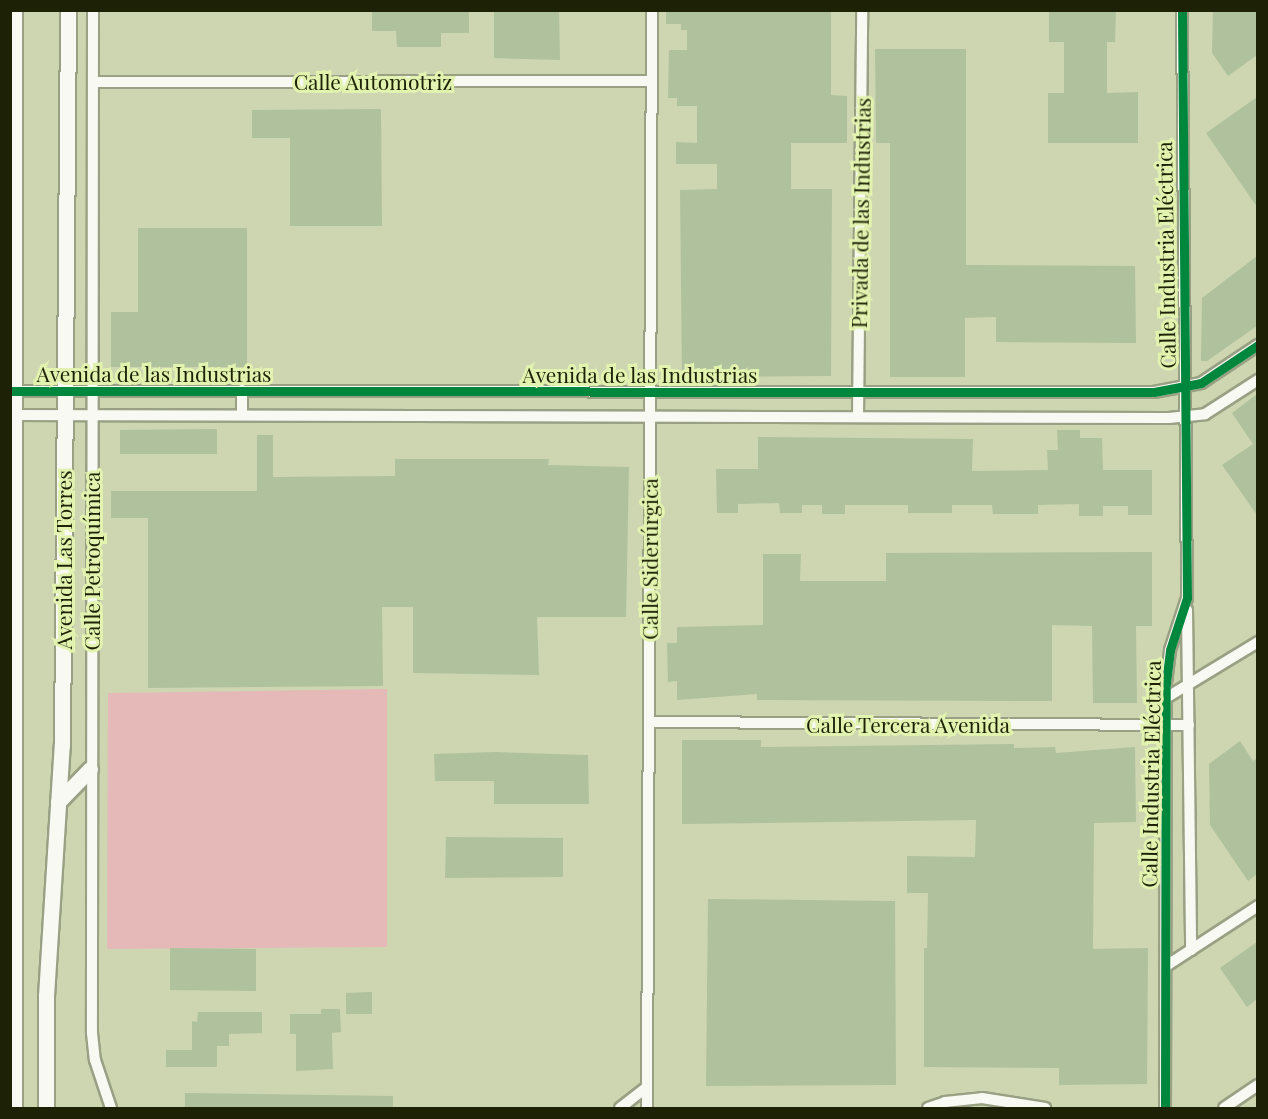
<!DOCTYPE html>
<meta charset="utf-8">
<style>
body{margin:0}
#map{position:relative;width:1268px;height:1119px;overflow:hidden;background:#cdd6b1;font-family:"Playfair Display",serif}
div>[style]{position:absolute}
.green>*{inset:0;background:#e4b9b8}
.building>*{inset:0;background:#afc29d}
.roads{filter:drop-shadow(2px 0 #99a083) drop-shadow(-2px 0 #99a083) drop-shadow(0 2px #99a083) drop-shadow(0 -2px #99a083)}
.minor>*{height:10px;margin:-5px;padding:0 5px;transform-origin:5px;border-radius:5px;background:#f8f9f3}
.secondary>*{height:15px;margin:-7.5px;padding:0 7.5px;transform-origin:7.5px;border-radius:7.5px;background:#f8f9f3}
.cycleway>*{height:9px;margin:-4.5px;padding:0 4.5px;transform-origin:4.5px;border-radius:4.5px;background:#00873e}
span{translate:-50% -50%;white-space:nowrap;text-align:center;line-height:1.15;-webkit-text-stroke:6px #e2f2af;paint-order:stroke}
.street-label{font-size:21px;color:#1d2207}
.frame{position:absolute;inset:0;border:12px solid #1d2207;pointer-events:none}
</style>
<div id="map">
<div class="green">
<div style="clip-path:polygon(387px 689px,387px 947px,107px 949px,108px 693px)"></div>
</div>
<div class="building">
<div style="clip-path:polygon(372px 10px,469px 10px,469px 33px,441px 33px,441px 47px,397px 47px,396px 31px,372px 31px)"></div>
<div style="clip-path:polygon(494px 10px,559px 10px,560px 60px,494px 58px)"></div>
<div style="clip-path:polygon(666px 10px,831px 10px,831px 95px,847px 96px,847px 143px,791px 143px,791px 189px,832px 189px,831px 376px,682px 377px,680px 190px,717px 189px,717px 164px,676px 164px,676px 142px,697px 143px,697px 106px,677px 106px,677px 98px,668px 98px,669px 50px,687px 50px,687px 30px,681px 30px,681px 24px,666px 24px)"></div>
<div style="clip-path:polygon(1049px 10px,1116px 10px,1115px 42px,1107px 42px,1107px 93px,1138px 92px,1138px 143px,1048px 143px,1048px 93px,1064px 93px,1064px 42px,1049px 42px)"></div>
<div style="clip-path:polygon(1213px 10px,1257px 10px,1257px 55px,1228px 76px,1212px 53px)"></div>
<div style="clip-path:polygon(875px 49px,966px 49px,966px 265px,1135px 266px,1136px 343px,996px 342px,996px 317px,965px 318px,965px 377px,890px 377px,890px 143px,876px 143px)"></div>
<div style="clip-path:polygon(1257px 97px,1257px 207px,1206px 133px)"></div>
<div style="clip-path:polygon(381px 109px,382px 226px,290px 226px,290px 138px,252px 138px,252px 110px)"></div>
<div style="clip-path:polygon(138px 228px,247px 228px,247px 367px,111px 367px,111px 312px,138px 312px)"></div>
<div style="clip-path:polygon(1257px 256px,1257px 326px,1207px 361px,1201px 361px,1202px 298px)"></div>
<div style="clip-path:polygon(1257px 394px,1257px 515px,1222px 465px,1253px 444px,1232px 413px)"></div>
<div style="clip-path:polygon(217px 429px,217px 454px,120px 454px,120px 430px)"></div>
<div style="clip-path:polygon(1057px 430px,1080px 430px,1080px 438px,1102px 438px,1103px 470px,1152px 470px,1152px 515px,1128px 515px,1128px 506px,1103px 506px,1103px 516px,1079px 516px,1079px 504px,1038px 505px,1038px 514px,993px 514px,992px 505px,952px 505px,952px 513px,908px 513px,908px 505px,845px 505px,845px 514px,822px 514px,822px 505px,802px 505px,802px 513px,780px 513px,779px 503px,738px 504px,738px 513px,717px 513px,716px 469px,758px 469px,758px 437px,973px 439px,972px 471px,1048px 470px,1047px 450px,1058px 450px)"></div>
<div style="clip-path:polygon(257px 435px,273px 435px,273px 477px,395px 476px,395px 459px,549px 459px,548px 465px,629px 467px,626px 617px,537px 617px,539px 675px,413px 673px,413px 607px,382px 607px,383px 686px,148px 688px,148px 518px,111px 518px,111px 491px,257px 491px)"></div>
<div style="clip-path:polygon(1152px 552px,1152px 626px,1136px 626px,1137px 703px,1093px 703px,1092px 626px,1052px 625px,1052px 701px,757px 700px,757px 694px,677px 700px,677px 681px,668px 682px,667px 643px,677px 643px,677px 627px,763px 625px,763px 554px,801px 554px,800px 581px,886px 581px,886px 553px)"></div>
<div style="clip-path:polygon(682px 740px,761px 740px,761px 747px,1014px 744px,1014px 748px,1055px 747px,1056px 753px,1135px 747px,1136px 822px,1094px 823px,1093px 949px,1148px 948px,1147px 1084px,1059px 1085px,1059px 1068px,924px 1067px,924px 948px,927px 948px,928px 893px,907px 893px,907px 856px,975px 857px,976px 820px,682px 824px)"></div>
<div style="clip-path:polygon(1240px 741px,1253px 761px,1257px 758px,1257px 874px,1248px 881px,1210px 825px,1209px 764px)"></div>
<div style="clip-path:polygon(495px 752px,588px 755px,589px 804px,494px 804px,494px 781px,435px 781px,434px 754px)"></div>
<div style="clip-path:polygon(446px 837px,563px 838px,563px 877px,445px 878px)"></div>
<div style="clip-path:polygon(708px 899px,895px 901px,896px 1085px,706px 1086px)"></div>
<div style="clip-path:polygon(1257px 942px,1257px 999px,1247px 1007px,1220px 968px)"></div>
<div style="clip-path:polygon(170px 948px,256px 949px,256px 991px,170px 990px)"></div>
<div style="clip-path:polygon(372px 992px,372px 1014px,346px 1014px,346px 993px)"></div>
<div style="clip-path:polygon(321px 1009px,340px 1009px,341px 1032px,332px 1033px,333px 1069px,296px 1071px,296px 1034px,290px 1034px,290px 1014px,321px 1014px)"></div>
<div style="clip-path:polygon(198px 1012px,262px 1012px,262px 1033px,229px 1034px,229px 1046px,217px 1046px,217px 1067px,166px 1067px,166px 1050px,192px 1050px,192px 1021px,197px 1022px)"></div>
<div style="clip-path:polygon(185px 1093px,393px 1096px,393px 1108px,185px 1108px)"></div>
</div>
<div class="roads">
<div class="minor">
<div style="left:93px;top:10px;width:1023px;rotate:90.06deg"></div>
<div style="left:92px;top:1033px;width:27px;rotate:84deg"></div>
<div style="left:95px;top:1060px;width:51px;rotate:71.6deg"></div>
<div style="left:95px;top:82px;width:556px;rotate:-0.1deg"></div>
<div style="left:10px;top:391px;width:1144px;rotate:0.05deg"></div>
<div style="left:1154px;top:392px;width:48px;rotate:-10.8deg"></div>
<div style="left:1201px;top:383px;width:69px;rotate:-33.7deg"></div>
<div style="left:242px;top:414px;width:24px;rotate:-90deg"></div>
<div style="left:10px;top:415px;width:1159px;rotate:0.15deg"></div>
<div style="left:1169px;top:418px;width:36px;rotate:-6deg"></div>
<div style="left:1205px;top:414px;width:63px;rotate:-32.7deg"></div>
<div style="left:858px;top:416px;width:406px;rotate:-89.4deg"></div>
<div style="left:1187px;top:610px;width:340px;rotate:89.3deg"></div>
<div style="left:1166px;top:698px;width:108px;rotate:-31.3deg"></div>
<div style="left:650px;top:722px;width:539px;rotate:0.32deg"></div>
<div style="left:1166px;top:966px;width:110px;rotate:-33.1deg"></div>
<div style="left:620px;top:1108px;width:34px;rotate:-38deg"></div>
<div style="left:647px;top:1108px;width:1098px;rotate:-89.74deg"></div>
<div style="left:928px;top:1108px;width:18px;rotate:-19deg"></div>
<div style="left:945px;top:1102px;width:37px;rotate:-6deg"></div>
<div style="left:982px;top:1098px;width:64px;rotate:9deg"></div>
<div style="left:1165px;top:1108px;width:425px;rotate:-89.9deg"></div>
<div style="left:1166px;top:683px;width:33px;rotate:-83deg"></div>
<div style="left:1170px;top:650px;width:55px;rotate:-71.9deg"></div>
<div style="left:1187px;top:598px;width:588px;rotate:-90.49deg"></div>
<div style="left:1224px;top:1108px;width:41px;rotate:-34.1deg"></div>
</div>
<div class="secondary">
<div style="left:58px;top:802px;width:46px;rotate:-45.9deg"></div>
<div style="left:14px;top:1108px;width:1098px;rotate:-90deg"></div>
<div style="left:46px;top:1108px;width:112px;rotate:-90deg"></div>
<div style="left:46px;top:996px;width:252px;rotate:-86.4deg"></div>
<div style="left:62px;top:745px;width:735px;rotate:-89.53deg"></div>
</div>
</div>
<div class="cycleway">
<div style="left:10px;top:391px;width:1144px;rotate:0.05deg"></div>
<div style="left:1154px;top:392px;width:48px;rotate:-10.8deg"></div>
<div style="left:1201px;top:383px;width:69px;rotate:-33.7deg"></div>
<div style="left:1165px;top:1108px;width:425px;rotate:-89.9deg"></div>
<div style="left:1166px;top:683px;width:33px;rotate:-83deg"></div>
<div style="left:1170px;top:650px;width:55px;rotate:-71.9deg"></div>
<div style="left:1187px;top:598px;width:588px;rotate:-90.49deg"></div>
</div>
<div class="street-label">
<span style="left:373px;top:81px">Calle Automotriz</span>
<span style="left:860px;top:213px;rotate:-89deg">Privada de las Industrias</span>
<span style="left:1165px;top:255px;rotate:-91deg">Calle Industria Eléctrica</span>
<span style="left:154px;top:373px">Avenida de las Industrias</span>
<span style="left:640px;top:374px">Avenida de las Industrias</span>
<span style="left:649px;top:559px;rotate:-90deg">Calle Siderúrgica</span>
<span style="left:63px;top:560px;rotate:-90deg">Avenida Las Torres</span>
<span style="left:91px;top:561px;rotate:-90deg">Calle Petroquímica</span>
<span style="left:908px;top:724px">Calle Tercera Avenida</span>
<span style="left:1150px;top:774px;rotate:-89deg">Calle Industria Eléctrica</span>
</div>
<div class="frame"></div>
</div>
